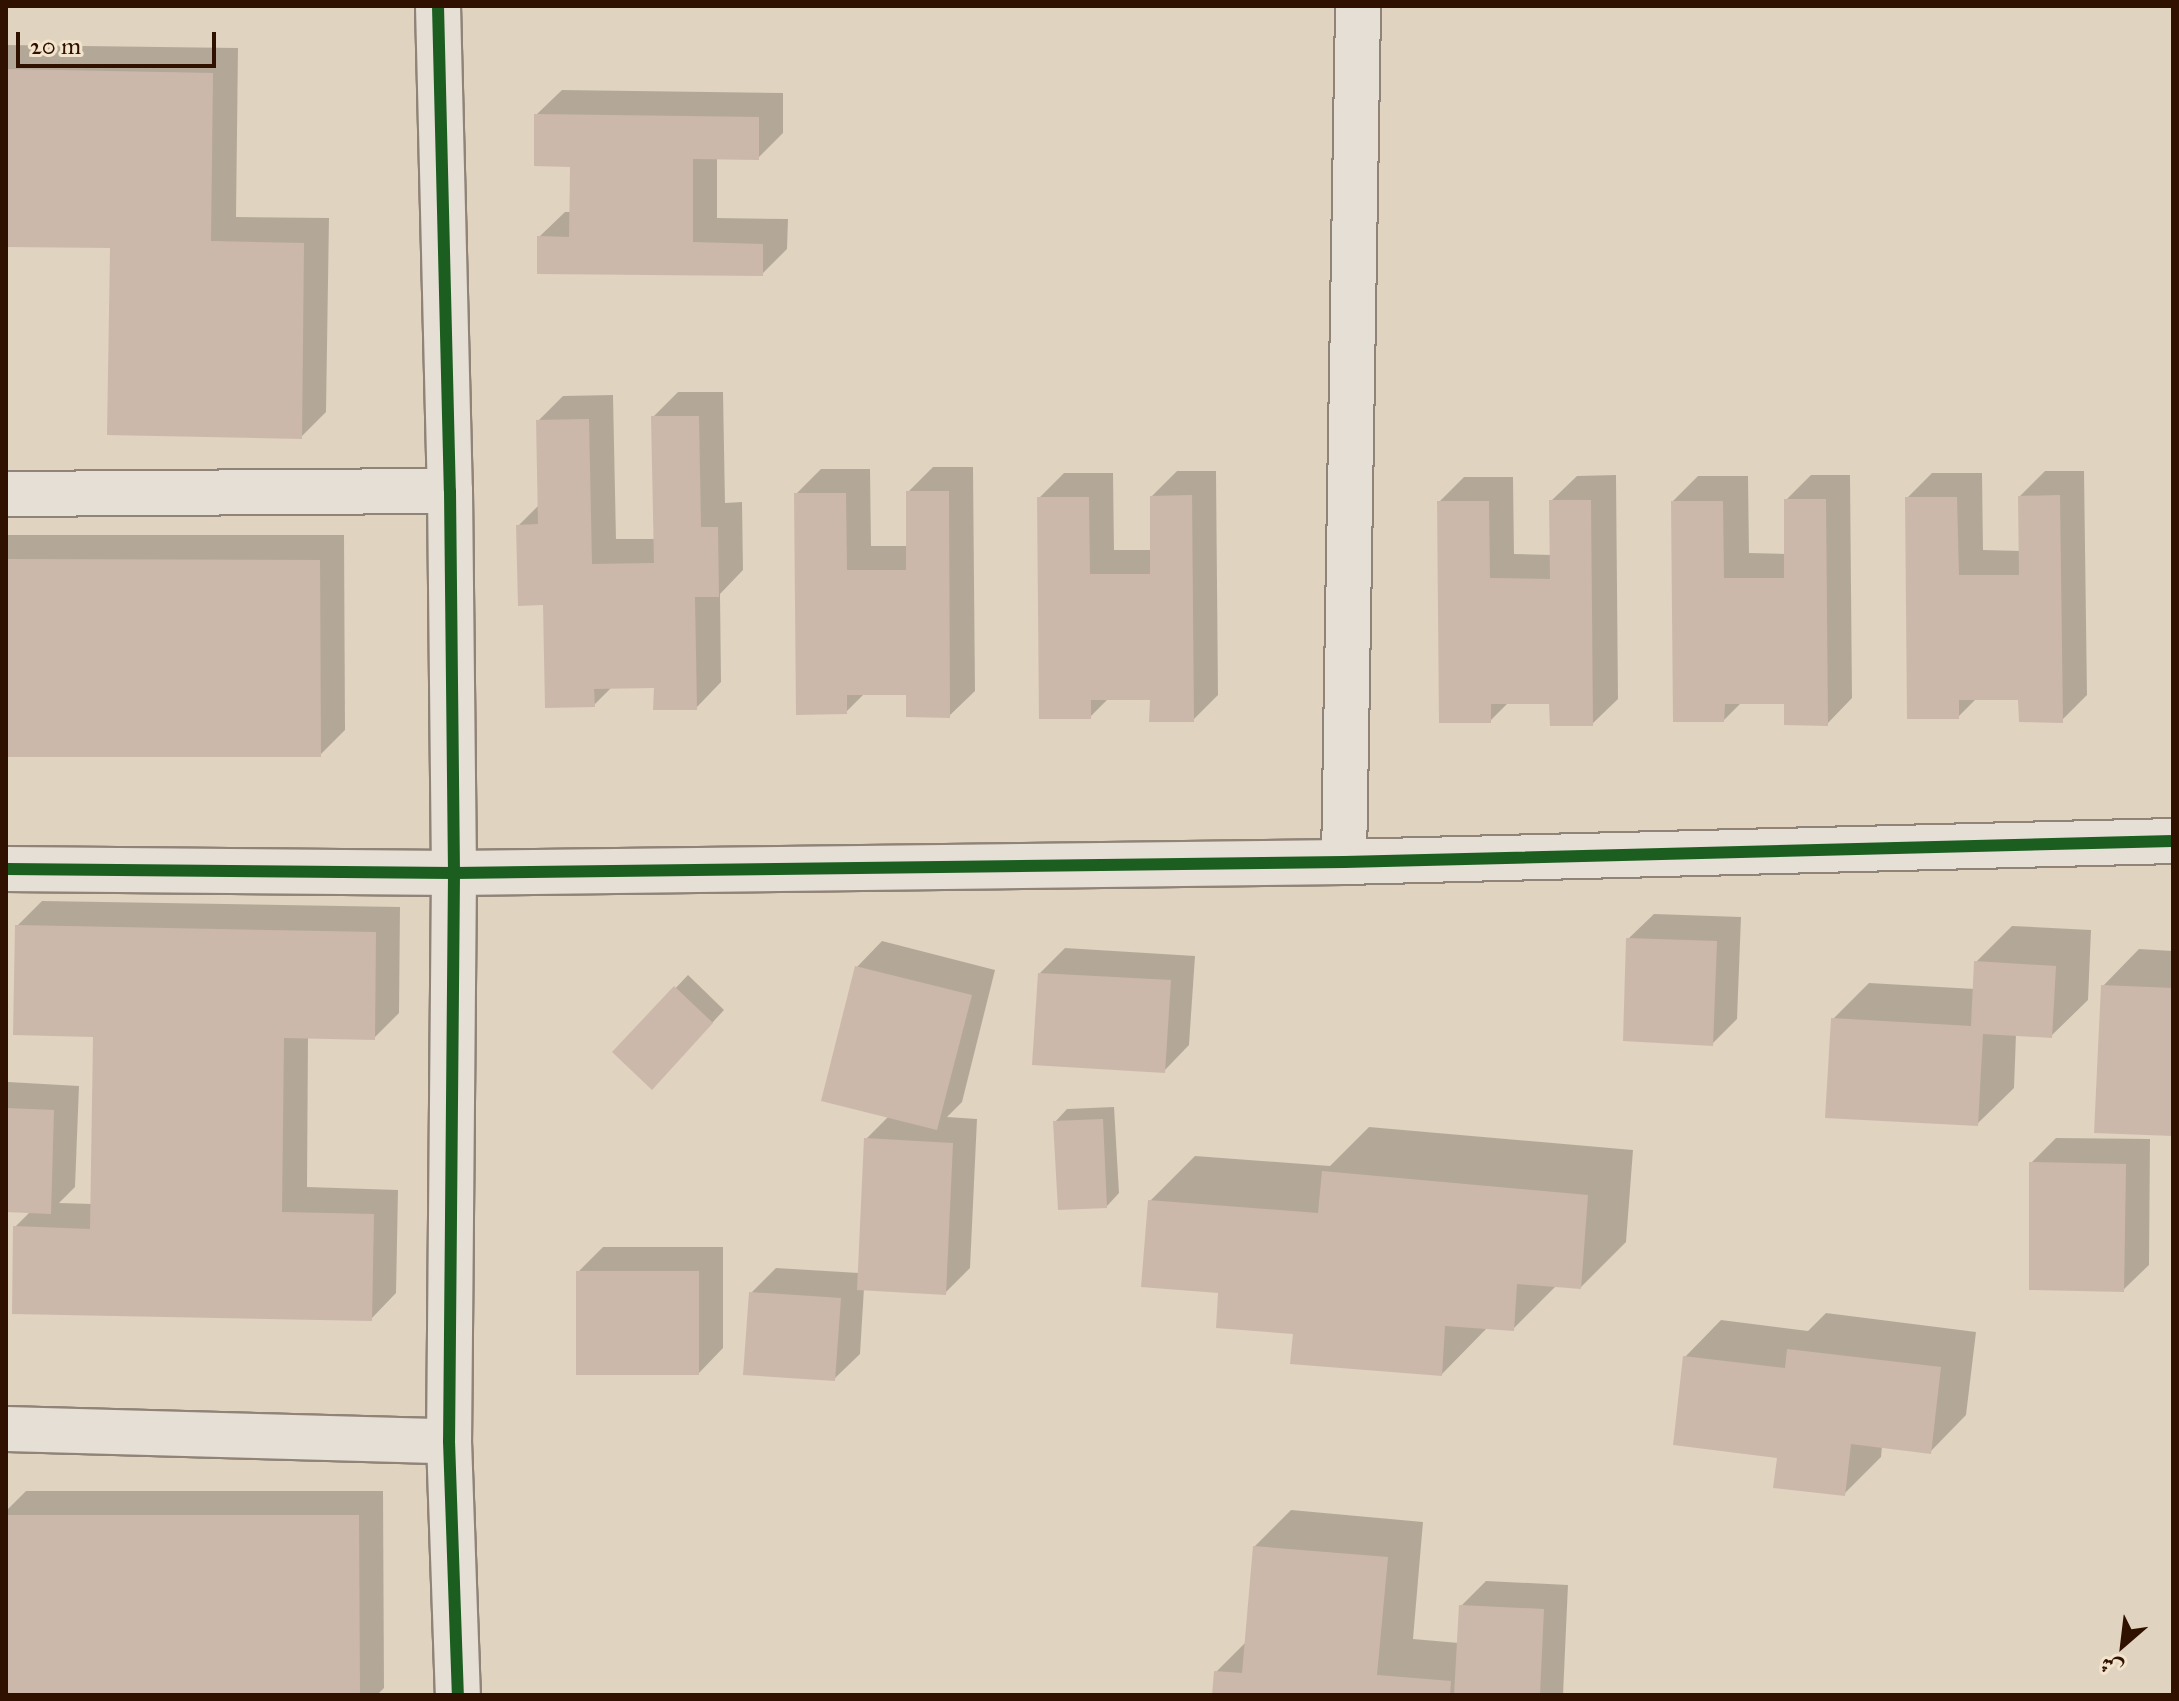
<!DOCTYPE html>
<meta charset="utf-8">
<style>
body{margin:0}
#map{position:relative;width:2179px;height:1701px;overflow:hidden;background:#e0d3bf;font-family:"IM FELL Great Primer",Amiri,serif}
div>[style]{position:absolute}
.shadow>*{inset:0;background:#0003}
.building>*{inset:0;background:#ccb8ab}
.roads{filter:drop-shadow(2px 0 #908478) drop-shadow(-2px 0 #908478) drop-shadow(0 2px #908478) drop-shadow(0 -2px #908478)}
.minor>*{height:44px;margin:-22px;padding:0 22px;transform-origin:22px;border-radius:22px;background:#e6dfd5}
.cycleway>*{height:12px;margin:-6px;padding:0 6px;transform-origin:6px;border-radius:6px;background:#1b5e20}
span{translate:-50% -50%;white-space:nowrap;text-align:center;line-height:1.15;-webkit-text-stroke:8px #f3e4cd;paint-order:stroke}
.frame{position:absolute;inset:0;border:8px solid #301100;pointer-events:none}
.north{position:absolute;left:2083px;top:1605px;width:80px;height:80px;-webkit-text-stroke:6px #f3e4cd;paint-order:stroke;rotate:208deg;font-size:22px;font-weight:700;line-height:32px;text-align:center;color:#301100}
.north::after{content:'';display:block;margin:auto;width:28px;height:36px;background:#301100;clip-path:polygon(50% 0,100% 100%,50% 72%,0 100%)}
.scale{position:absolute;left:16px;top:32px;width:200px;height:36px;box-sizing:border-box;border:4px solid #301100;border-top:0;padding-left:10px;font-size:24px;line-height:28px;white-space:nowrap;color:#301100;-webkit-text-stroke:6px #f3e4cd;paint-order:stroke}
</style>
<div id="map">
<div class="shadow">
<div style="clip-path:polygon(6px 45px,238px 48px,236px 217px,329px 218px,326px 412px,301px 437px,112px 246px,6px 245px)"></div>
<div style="clip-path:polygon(562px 90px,783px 93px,783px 133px,758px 158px,717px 157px,717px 218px,788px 219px,787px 249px,762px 274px,539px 237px,565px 212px,571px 212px,572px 165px,536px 115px)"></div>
<div style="clip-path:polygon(678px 392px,723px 392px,725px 503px,742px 502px,743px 570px,720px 594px,721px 682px,696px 708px,656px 686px,612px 687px,594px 705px,545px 603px,518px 526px,540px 504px,538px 421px,563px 396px,613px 395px,616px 539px,655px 539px,653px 417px)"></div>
<div style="clip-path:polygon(933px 467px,973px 467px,975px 691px,949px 716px,908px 693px,865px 693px,846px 712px,796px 494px,821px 469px,870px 469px,871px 546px,908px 546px,908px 492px)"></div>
<div style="clip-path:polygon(1177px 471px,1216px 471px,1218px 695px,1193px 720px,1152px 698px,1109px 698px,1090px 717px,1039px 498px,1064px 473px,1113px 473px,1114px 550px,1152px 550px,1152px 496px)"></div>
<div style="clip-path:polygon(2045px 471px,2084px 471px,2087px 695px,2062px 720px,2020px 698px,1977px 698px,1958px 717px,1907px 498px,1932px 473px,1982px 473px,1983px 550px,2021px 551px,2020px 496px)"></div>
<div style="clip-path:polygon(1616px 475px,1618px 699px,1592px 724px,1551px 702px,1509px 702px,1490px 721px,1439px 502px,1464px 477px,1513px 477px,1514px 554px,1552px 555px,1551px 501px,1577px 476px)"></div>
<div style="clip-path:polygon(1811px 475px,1850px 475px,1852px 698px,1827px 724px,1786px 702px,1742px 702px,1724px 720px,1673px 501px,1698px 476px,1748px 476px,1749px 553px,1786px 554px,1786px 500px)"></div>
<div style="clip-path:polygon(6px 535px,344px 535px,345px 730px,320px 755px,6px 755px)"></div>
<div style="clip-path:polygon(42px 901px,400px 907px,399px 1013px,374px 1038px,308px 1037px,307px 1187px,398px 1190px,396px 1293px,371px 1319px,15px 1227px,31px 1211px,6px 1210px,8px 1082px,79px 1086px,75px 1187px,59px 1203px,92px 1204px,95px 1035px,17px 926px)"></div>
<div style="clip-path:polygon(1654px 914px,1741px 917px,1737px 1019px,1712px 1044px,1628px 939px)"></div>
<div style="clip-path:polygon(2012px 926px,2091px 930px,2088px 1000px,2051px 1036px,2016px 1034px,2014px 1088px,1977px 1124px,1833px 1019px,1869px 983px,1975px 989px,1976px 962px)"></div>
<div style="clip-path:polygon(882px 941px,995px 970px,962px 1102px,947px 1117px,977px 1119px,970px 1268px,945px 1293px,864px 1288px,860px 1354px,834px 1379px,751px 1293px,776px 1268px,859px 1273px,866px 1139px,889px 1116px,857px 967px)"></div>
<div style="clip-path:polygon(1065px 948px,1195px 956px,1189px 1045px,1164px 1071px,1040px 973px)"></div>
<div style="clip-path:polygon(2139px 949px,2173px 951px,2173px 1134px,2103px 986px)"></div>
<div style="clip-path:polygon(688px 975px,724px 1010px,664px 1075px,615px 1052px)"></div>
<div style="clip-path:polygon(1114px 1107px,1119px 1193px,1107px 1206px,1055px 1122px,1067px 1109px)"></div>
<div style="clip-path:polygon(1369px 1127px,1633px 1150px,1626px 1242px,1581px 1287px,1557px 1285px,1513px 1329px,1487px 1328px,1442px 1374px,1295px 1332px,1220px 1291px,1150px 1201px,1195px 1156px,1330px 1166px)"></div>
<div style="clip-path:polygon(2056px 1138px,2150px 1139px,2149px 1265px,2123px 1290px,2031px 1163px)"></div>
<div style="clip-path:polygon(603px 1247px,723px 1247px,723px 1348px,698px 1374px,578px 1272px)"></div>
<div style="clip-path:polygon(1826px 1313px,1976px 1332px,1966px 1415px,1930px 1452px,1882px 1446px,1881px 1457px,1844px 1494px,1779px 1456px,1685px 1357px,1721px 1320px,1808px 1331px)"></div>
<div style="clip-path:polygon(26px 1491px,383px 1491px,384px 1688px,377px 1695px,6px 1695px,6px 1511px)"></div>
<div style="clip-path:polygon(1291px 1510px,1423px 1522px,1413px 1639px,1459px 1643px,1461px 1606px,1486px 1581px,1568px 1585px,1563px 1695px,1214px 1695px,1216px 1672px,1246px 1642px,1254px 1547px)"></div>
</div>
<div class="building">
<div style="clip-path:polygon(6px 69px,213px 73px,211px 241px,304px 243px,302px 439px,107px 435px,110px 248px,6px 247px)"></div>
<div style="clip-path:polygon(534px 114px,759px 117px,759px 160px,693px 159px,693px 242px,763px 244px,763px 276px,537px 274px,537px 236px,569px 237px,570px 167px,534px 166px)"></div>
<div style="clip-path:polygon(651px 416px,699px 416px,701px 527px,718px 527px,719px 597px,695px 597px,697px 710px,653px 710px,654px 688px,594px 689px,595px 707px,545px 708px,543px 605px,518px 606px,516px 525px,538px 524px,536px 420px,589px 419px,592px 564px,654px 563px)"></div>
<div style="clip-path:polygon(906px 491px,949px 491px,950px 718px,906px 717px,906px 695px,847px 695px,847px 714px,796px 715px,794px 493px,846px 493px,847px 570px,906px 570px)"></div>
<div style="clip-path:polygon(1192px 495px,1194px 722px,1149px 722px,1150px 700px,1091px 700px,1091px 719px,1039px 719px,1037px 497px,1089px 497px,1090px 574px,1150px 574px,1150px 496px)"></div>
<div style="clip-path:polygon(2060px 495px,2063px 723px,2019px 722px,2018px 700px,1959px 700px,1959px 719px,1907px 719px,1905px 497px,1957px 497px,1959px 575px,2019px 575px,2018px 496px)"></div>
<div style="clip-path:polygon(1784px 499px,1826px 499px,1828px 726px,1784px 725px,1784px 704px,1725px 704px,1724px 722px,1673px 722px,1671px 501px,1723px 501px,1724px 578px,1784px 578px)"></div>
<div style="clip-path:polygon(1549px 500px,1591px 500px,1593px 726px,1550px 726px,1549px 704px,1491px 704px,1491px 723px,1439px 723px,1437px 501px,1489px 501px,1490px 578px,1550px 579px)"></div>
<div style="clip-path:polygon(6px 559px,320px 560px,321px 757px,6px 757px)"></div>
<div style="clip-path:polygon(15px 925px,376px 932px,375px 1040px,284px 1038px,282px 1212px,374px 1214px,372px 1321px,12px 1314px,13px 1226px,90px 1229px,93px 1037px,13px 1035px)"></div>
<div style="clip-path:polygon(1626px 938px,1717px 941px,1713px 1046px,1623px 1041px)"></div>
<div style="clip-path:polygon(1974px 961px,2056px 966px,2052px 1038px,1983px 1034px,1978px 1126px,1825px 1118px,1831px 1018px,1971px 1026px)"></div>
<div style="clip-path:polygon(855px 966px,972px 995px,937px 1130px,821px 1101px)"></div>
<div style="clip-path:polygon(1038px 973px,1171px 980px,1165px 1073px,1032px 1065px)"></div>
<div style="clip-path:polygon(2101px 985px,2173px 988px,2173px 1136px,2094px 1133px)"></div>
<div style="clip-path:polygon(674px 986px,713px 1023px,652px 1090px,612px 1052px)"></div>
<div style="clip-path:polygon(6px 1108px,54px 1110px,51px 1214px,6px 1212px)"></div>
<div style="clip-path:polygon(1103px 1119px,1107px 1208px,1058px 1210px,1053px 1121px)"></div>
<div style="clip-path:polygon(864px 1138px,953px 1143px,946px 1295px,857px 1290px)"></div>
<div style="clip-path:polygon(2029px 1162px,2126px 1164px,2124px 1292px,2029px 1290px)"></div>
<div style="clip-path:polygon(1322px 1171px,1588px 1195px,1581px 1289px,1517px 1284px,1514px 1331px,1445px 1326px,1442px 1376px,1290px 1364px,1293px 1334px,1216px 1328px,1218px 1293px,1141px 1287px,1148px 1200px,1318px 1213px)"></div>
<div style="clip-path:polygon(576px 1271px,699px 1271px,699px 1375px,576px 1375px)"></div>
<div style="clip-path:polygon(749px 1292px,841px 1298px,835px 1381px,743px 1375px)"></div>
<div style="clip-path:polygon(1787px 1349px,1941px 1367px,1931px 1454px,1851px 1444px,1845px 1496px,1773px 1488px,1777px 1458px,1673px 1445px,1683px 1356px,1785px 1368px)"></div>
<div style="clip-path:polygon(6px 1515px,359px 1515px,360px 1695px,6px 1695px)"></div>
<div style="clip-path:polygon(1253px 1546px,1388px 1557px,1377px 1675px,1451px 1681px,1450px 1695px,1212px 1695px,1214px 1671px,1242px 1673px)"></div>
<div style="clip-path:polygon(1459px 1605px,1544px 1609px,1540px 1695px,1454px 1695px)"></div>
</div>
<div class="roads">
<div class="minor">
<div style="left:438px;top:6px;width:485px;rotate:88.6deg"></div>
<div style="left:450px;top:491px;width:382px;rotate:89.4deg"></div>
<div style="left:454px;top:873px;width:568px;rotate:90.5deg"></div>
<div style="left:449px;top:1441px;width:254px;rotate:88deg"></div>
<div style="left:6px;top:494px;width:444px;rotate:-0.4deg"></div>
<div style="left:1344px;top:862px;width:856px;rotate:-89.06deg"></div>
<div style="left:6px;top:869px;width:448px;rotate:0.5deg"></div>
<div style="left:454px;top:873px;width:890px;rotate:-0.71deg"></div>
<div style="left:1344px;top:862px;width:829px;rotate:-1.45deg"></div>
<div style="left:6px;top:1429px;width:443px;rotate:1.6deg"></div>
</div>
</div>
<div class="cycleway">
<div style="left:438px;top:6px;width:485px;rotate:88.6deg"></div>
<div style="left:450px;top:491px;width:382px;rotate:89.4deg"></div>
<div style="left:454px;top:873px;width:568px;rotate:90.5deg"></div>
<div style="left:449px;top:1441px;width:254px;rotate:88deg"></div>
<div style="left:6px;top:869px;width:448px;rotate:0.5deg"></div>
<div style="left:454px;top:873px;width:890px;rotate:-0.71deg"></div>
<div style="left:1344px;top:862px;width:829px;rotate:-1.45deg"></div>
</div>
<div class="frame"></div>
<div class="north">ش</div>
<div class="scale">20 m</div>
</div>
